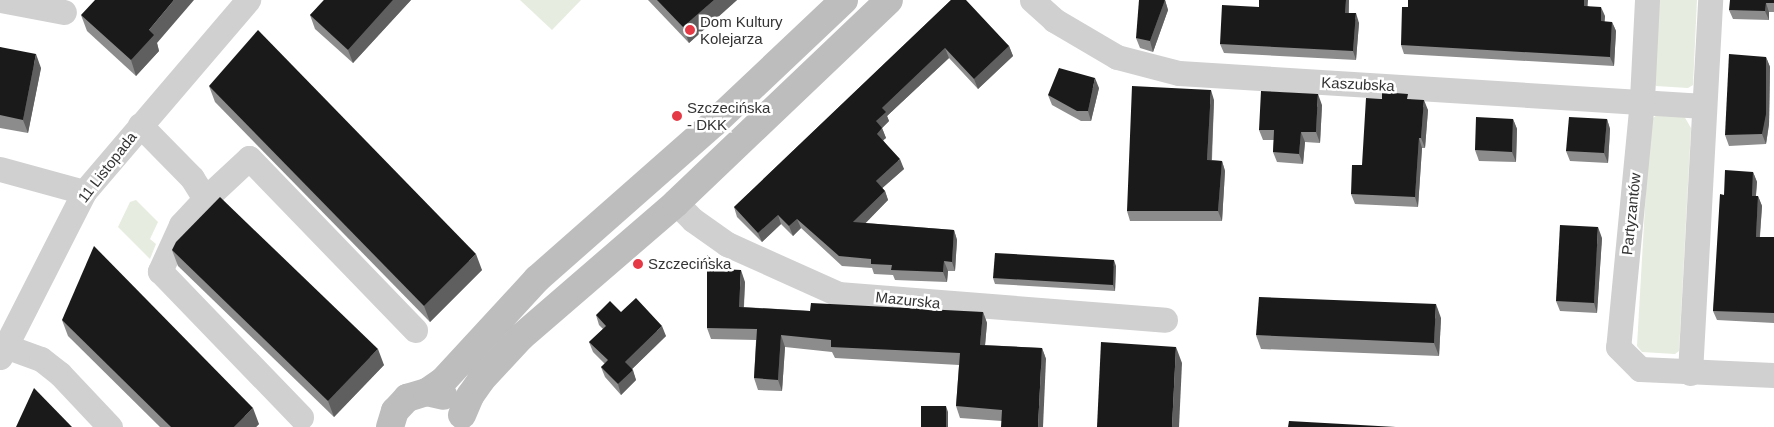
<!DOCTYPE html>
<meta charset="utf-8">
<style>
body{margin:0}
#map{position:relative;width:1774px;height:427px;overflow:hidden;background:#fff;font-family:Arial,sans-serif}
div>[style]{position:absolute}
.green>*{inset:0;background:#e6ecdf}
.street>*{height:25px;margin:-12.5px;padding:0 12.5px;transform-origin:12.5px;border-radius:12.5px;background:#d0d0d0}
.secondary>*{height:28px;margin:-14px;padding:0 14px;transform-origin:14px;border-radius:14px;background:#bdbdbd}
.wall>*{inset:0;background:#8c8c8c}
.shaded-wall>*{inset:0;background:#5f5f5f}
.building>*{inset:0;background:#1a1a1a}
.dots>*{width:14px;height:14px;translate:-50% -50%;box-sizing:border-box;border:2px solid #fff;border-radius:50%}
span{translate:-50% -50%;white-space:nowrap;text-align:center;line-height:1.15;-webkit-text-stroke:5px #fff;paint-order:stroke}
.poi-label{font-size:15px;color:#333}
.left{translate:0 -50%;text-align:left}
.street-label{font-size:15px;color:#333}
</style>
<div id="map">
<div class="green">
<div style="clip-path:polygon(520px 0,581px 0,552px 30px)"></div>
<div style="clip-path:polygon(1656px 0,1697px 0,1693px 85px,1688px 88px,1656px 86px,1652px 80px)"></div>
<div style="clip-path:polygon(1657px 115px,1684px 116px,1691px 128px,1679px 351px,1675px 354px,1642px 352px,1637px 346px,1650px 120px)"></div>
<div style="clip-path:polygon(136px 200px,158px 222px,150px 239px,156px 244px,150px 259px,118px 227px,130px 202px)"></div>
</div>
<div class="street">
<div style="left:1px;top:0;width:64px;rotate:10.8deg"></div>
<div style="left:1032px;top:0;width:30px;rotate:42deg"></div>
<div style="left:1054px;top:20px;width:73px;rotate:30.4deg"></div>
<div style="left:1117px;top:57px;width:64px;rotate:14.5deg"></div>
<div style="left:1179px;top:73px;width:526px;rotate:3.6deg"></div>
<div style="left:1647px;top:0;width:100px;rotate:92.9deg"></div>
<div style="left:1642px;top:100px;width:248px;rotate:95.5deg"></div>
<div style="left:1618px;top:347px;width:31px;rotate:45deg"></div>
<div style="left:1640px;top:369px;width:134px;rotate:2.6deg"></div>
<div style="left:140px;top:125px;width:74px;rotate:45.5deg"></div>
<div style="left:192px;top:178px;width:25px;rotate:58deg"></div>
<div style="left:205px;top:199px;width:60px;rotate:-43deg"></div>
<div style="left:249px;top:158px;width:239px;rotate:46deg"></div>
<div style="left:0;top:169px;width:87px;rotate:15.3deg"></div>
<div style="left:205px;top:199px;width:35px;rotate:133deg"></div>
<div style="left:181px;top:225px;width:51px;rotate:114.5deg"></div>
<div style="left:160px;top:271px;width:203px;rotate:46deg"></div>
<div style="left:676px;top:203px;width:24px;rotate:45deg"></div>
<div style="left:693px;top:220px;width:42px;rotate:35.2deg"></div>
<div style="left:727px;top:244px;width:122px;rotate:24.2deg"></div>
<div style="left:838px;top:294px;width:328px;rotate:4.5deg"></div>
<div style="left:5px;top:346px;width:38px;rotate:20deg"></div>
<div style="left:41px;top:359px;width:24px;rotate:38deg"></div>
<div style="left:60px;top:374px;width:73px;rotate:46.7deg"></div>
<div style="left:0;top:357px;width:185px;rotate:-63deg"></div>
<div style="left:84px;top:192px;width:253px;rotate:-49.5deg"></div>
<div style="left:1690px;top:373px;width:374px;rotate:-86.9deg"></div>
</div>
<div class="secondary">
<div style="left:427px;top:392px;width:19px;rotate:-35deg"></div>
<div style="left:443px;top:381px;width:139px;rotate:-47.3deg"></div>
<div style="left:537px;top:279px;width:236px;rotate:-41.4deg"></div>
<div style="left:714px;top:123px;width:179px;rotate:-43.4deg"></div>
<div style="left:462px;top:415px;width:21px;rotate:-67deg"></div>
<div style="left:470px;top:396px;width:19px;rotate:-55deg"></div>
<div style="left:481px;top:380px;width:59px;rotate:-47.1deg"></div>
<div style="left:521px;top:337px;width:205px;rotate:-40.8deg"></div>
<div style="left:676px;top:203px;width:294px;rotate:-43.6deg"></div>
<div style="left:390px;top:427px;width:17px;rotate:-73deg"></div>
<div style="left:395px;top:411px;width:18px;rotate:-47deg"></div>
<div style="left:407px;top:398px;width:21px;rotate:-17deg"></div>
<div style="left:427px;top:392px;width:17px;rotate:13deg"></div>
</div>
<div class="wall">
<div style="clip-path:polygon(324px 0,411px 0,353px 63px,315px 29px,310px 15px)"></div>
<div style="clip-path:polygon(648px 0,737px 0,689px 43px)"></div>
<div style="clip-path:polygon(951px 0,1009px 46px,1013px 56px,978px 89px,949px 58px,887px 116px,889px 121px,882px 128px,886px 138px,883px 140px,904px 169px,882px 188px,885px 191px,888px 200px,865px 223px,954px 230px,957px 240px,955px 271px,948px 271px,947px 282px,895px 280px,893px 275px,874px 274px,872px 268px,842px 266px,801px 228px,793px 236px,781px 224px,762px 242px,737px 217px,734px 207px)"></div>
<div style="clip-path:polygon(1165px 0,1168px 10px,1153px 52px,1140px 48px,1136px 38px)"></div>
<div style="clip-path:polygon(1259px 0,1349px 0,1349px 13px,1359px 23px,1356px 60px,1224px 53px,1220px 44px,1259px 7px)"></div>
<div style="clip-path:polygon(1774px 0,1774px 12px,1769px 12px,1769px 20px,1733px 19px,1729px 10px)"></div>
<div style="clip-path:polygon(1588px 6px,1605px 16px,1604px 22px,1612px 22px,1616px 31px,1614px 66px,1404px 54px,1401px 45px,1408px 7px)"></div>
<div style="clip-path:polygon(81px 15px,157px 43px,159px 51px,136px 76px,87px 31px)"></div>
<div style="clip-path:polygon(0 47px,41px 68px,28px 133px,0 128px)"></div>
<div style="clip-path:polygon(1766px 57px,1770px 67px,1769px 124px,1766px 144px,1729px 146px,1725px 135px)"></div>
<div style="clip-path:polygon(209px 86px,482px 270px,430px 322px,215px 102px)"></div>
<div style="clip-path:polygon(1099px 88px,1091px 121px,1081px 121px,1052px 105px,1048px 95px)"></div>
<div style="clip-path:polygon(1410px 99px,1428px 110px,1425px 148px,1422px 148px,1418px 207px,1355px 204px,1351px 194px,1362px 165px)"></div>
<div style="clip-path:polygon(1214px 100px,1212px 160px,1222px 161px,1225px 171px,1222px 221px,1130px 221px,1127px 211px)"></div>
<div style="clip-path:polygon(1322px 105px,1320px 143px,1305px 142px,1303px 164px,1277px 162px,1273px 152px,1274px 140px,1263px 140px,1259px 130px)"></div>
<div style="clip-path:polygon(1513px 119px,1517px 129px,1516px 162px,1479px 161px,1475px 150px)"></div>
<div style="clip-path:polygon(1607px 119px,1610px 129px,1608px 163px,1570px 161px,1566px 151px)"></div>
<div style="clip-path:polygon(1753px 172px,1757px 182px,1756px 196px,1758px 196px,1762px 206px,1760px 237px,1774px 237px,1774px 323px,1717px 320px,1713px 311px,1724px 195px)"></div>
<div style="clip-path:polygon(1602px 238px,1597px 313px,1560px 311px,1556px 301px)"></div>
<div style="clip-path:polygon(172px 250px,384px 365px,334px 417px,178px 266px)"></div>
<div style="clip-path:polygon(1116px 266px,1115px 291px,995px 284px,993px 278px)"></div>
<div style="clip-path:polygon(745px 282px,744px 307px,810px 311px,983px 312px,987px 323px,985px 345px,1042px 348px,1046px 359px,1002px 421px,960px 418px,956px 406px,959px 365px,835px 358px,832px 352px,785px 347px,782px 391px,758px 390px,754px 378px,756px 340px,711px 339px,707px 328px)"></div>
<div style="clip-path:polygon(621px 312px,666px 336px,632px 369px,636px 380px,621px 395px,605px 377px,601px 367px,605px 364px,593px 352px,589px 342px,603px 329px,599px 325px,596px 315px)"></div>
<div style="clip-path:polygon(1441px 318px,1439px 356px,1261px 349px,1256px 335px)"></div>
<div style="clip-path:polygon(62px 320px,259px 424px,256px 427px,160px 427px,68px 336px)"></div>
</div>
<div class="shaded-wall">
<div style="clip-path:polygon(174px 0,194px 0,157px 43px,159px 51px,136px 76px,131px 60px,149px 30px)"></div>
<div style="clip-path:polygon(393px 0,411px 0,353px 63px,348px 50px)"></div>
<div style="clip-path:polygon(714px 0,737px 0,689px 43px,683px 27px)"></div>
<div style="clip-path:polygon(1165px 0,1168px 10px,1153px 52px,1150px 41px)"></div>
<div style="clip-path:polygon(1346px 0,1349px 0,1348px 22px,1345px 13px)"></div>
<div style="clip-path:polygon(1584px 0,1588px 0,1587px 15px,1584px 6px)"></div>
<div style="clip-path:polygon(1766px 3px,1769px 12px,1769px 20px,1765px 11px)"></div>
<div style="clip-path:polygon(1601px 7px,1605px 16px,1604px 31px,1601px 21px)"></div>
<div style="clip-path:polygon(1356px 13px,1359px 23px,1356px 60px,1353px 51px)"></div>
<div style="clip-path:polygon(1612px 22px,1616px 31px,1614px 66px,1610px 57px)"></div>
<div style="clip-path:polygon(1009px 46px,1013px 56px,978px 89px,974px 79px)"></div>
<div style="clip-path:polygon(945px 48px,949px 58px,887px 116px,889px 121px,879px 131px,876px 121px,882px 108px)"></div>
<div style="clip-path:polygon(36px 54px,41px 68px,28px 133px,23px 120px)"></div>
<div style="clip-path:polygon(1766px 57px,1770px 67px,1769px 124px,1766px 144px,1762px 134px)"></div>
<div style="clip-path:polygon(1095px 78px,1099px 88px,1091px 121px,1088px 111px)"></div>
<div style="clip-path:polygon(1211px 90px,1214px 100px,1211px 170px,1207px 160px)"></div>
<div style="clip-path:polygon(1318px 94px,1322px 105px,1320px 143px,1316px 132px)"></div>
<div style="clip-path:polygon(1424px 100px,1428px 110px,1425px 148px,1421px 138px)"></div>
<div style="clip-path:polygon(1513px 119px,1517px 129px,1516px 162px,1512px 152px)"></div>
<div style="clip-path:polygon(1607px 119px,1610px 129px,1608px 163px,1604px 153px)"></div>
<div style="clip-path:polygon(882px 128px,886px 138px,880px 143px,877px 134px)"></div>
<div style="clip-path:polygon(1301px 132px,1305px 142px,1303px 164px,1299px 154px)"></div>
<div style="clip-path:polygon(1419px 138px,1422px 148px,1418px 207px,1415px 197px)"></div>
<div style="clip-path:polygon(900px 159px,904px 169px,879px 191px,876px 181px)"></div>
<div style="clip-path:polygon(1222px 161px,1225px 171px,1222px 221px,1218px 211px)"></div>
<div style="clip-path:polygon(1753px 172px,1757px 182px,1755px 205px,1752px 196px)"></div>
<div style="clip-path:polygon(885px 191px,888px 200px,857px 232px,853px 222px)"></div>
<div style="clip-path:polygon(1758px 196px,1762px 206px,1759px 246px,1756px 237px)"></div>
<div style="clip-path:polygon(778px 215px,781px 224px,762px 242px,758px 233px)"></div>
<div style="clip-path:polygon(797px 219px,801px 228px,793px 236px,789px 226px)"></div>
<div style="clip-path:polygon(1598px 227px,1602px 238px,1597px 313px,1594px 303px)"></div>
<div style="clip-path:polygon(954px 230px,957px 240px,955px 271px,952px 262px)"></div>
<div style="clip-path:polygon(476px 254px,482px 270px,430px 322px,424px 306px)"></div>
<div style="clip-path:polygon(1114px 260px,1116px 266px,1115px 291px,1113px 285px)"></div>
<div style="clip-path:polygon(944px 261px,948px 271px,947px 282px,943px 272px)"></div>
<div style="clip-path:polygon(741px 270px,745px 282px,743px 319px,739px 307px)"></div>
<div style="clip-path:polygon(1436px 304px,1441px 318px,1439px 356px,1434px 343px)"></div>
<div style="clip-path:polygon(983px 312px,987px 323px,984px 357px,980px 345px)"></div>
<div style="clip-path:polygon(662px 326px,666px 336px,629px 372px,625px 362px)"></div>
<div style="clip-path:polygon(781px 335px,785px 347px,782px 391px,778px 380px)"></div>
<div style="clip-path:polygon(1176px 347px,1182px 363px,1179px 427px,1172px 427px)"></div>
<div style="clip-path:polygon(1042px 348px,1046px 359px,1043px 427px,1038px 427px)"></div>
<div style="clip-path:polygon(378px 349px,384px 365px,334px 417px,328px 401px)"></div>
<div style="clip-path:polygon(633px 370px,636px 380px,621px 395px,618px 384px)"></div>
<div style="clip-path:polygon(946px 406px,948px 412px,948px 427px,946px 427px)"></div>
<div style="clip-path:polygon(253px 408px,259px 424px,256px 427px,234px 427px)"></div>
</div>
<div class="building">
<div style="clip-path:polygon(95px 0,174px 0,149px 30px,154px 35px,131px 60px,81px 15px)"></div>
<div style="clip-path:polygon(324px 0,393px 0,348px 50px,310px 15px)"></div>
<div style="clip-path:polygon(657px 0,714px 0,683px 27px)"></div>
<div style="clip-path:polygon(951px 0,966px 0,1009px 46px,974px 79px,945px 48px,882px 108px,886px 112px,876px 121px,882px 128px,877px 134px,900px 159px,876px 181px,885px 191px,853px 222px,954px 230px,952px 262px,944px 261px,943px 272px,891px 270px,892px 265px,871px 264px,871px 259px,839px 256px,797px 219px,789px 226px,778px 215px,758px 233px,734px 207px)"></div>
<div style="clip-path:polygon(1139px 0,1165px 0,1150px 41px,1136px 38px)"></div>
<div style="clip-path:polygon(1259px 0,1346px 0,1345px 13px,1356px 13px,1353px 51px,1220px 44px,1222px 5px,1259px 7px)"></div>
<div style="clip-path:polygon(1408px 0,1584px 0,1584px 6px,1601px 7px,1601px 21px,1612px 22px,1610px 57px,1401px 45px,1402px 7px,1408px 7px)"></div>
<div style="clip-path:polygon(1730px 0,1774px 0,1774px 3px,1766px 3px,1765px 11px,1729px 10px)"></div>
<div style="clip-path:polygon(258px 30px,476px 254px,424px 306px,209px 86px)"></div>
<div style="clip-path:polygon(0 47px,36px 54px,23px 120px,0 115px)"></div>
<div style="clip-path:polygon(1729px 54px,1766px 57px,1766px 114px,1762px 134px,1725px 135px)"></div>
<div style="clip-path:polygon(1059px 68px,1095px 78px,1088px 111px,1077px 111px,1048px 95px)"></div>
<div style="clip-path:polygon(1132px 86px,1211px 90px,1207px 160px,1222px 161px,1218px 211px,1127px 211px)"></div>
<div style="clip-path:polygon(1261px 91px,1318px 94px,1316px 132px,1301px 132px,1299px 154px,1273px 152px,1274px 130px,1259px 130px)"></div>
<div style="clip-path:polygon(1382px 92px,1408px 94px,1407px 99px,1424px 100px,1421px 138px,1419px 138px,1415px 197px,1351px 194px,1352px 165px,1362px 165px,1366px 98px,1382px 99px)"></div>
<div style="clip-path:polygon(1476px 117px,1513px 119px,1512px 152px,1475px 150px)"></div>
<div style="clip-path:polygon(1569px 117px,1607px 119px,1604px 153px,1566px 151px)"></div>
<div style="clip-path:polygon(1725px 170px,1753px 172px,1752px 196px,1758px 196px,1756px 237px,1774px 237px,1774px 313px,1713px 311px,1720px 194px,1724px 195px)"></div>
<div style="clip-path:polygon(220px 197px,378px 349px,328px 401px,172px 250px,176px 242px)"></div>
<div style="clip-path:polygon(1560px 225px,1598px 227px,1594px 303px,1556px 301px)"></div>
<div style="clip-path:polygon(94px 246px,253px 408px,234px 427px,171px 427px,62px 320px)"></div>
<div style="clip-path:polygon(995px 253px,1114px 260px,1113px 285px,993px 278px)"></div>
<div style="clip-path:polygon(707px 255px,722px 269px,741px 270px,739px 307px,810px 311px,811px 303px,983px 312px,980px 345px,1042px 348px,1038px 427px,1001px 427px,1002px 410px,956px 406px,960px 353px,831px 347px,831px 340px,781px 335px,778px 380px,754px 378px,757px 329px,707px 328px)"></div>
<div style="clip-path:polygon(1259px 297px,1436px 304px,1434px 343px,1256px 335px)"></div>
<div style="clip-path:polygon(636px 298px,662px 326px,625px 362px,633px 370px,618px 384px,601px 367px,608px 360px,589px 342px,606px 326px,596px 315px,610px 301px,621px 312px)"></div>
<div style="clip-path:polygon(1101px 342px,1176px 347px,1172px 427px,1097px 427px)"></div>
<div style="clip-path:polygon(34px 388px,72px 427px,16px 427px)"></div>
<div style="clip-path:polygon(921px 406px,946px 406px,946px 427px,921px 427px)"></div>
<div style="clip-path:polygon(1289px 421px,1396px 427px,1288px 427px)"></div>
</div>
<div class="dots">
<div style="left:690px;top:30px;background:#e63946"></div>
<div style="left:677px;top:116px;background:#e63946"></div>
<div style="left:638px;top:264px;background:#e63946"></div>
</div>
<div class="poi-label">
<span class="left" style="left:700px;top:30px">Dom Kultury<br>Kolejarza</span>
<span class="left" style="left:687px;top:116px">Szczecińska<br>- DKK</span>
<span class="left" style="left:648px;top:264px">Szczecińska</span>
</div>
<div class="street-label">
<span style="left:1358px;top:84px;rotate:3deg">Kaszubska</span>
<span style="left:107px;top:167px;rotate:-52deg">11 Listopada</span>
<span style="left:1631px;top:214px;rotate:-84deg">Partyzantów</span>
<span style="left:908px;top:300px;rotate:6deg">Mazurska</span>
</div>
</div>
